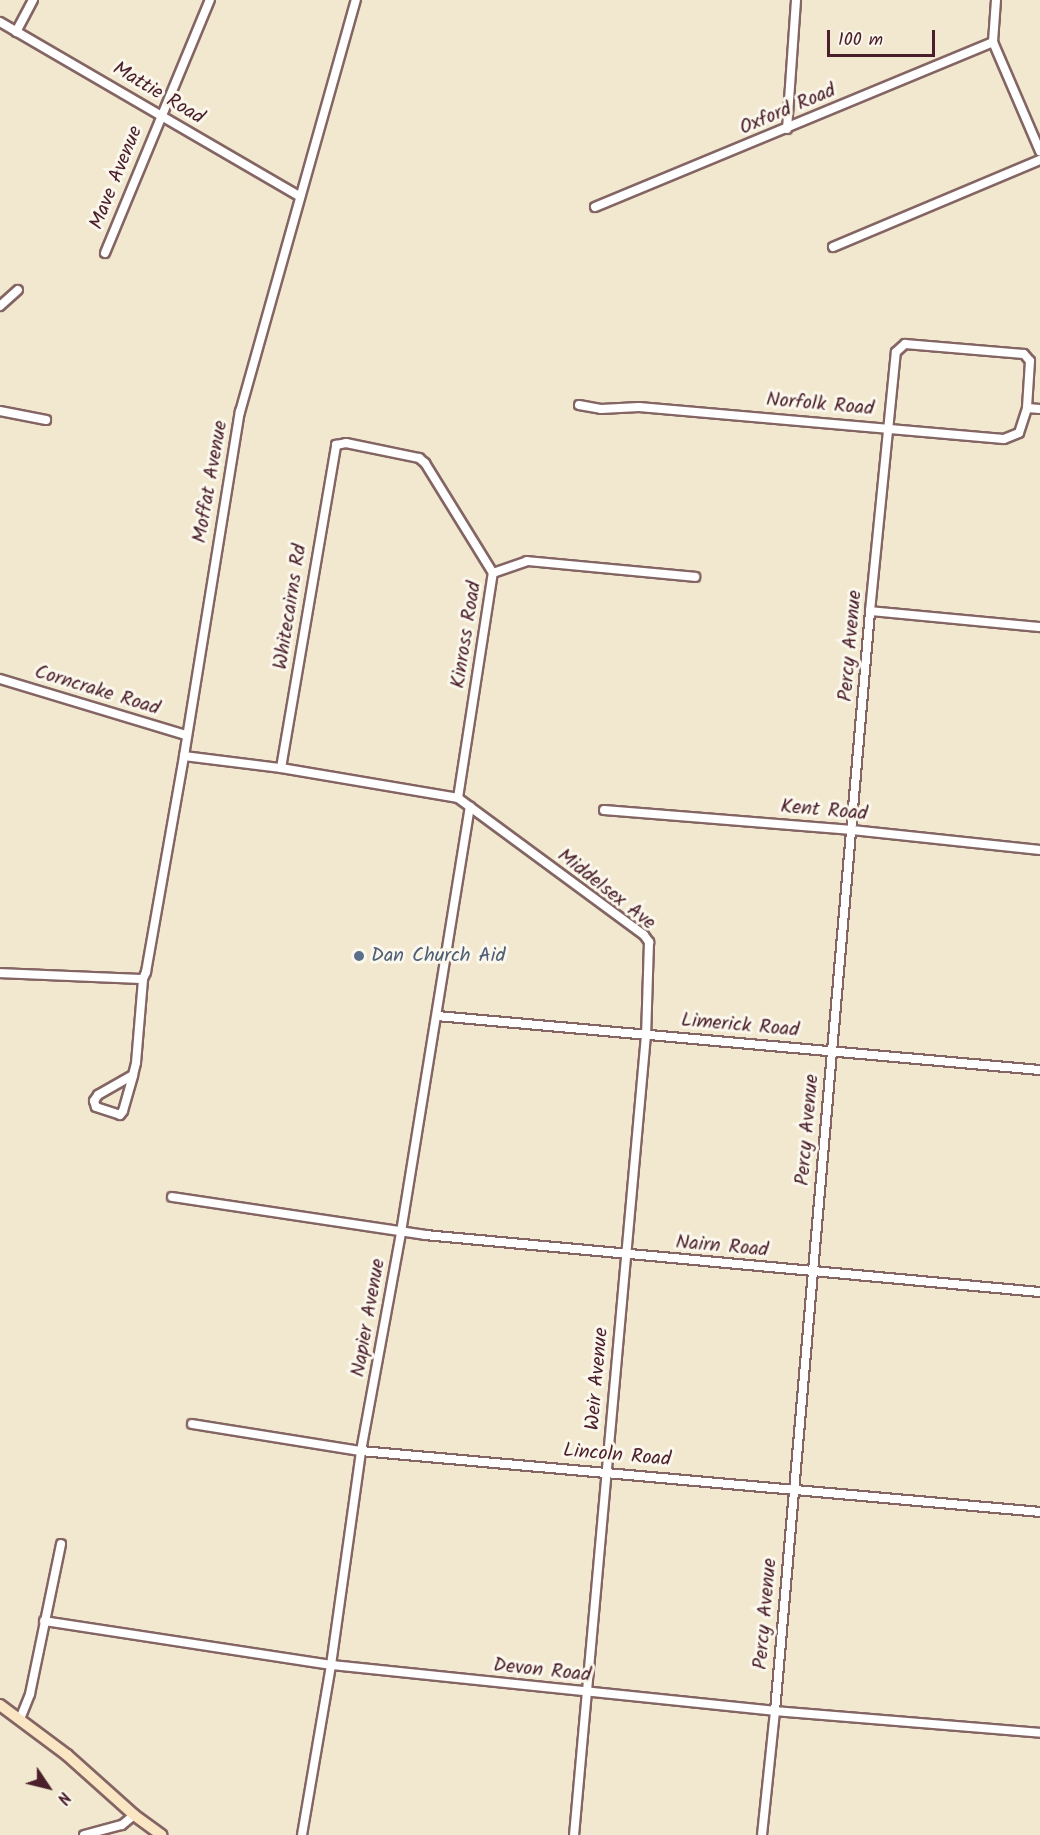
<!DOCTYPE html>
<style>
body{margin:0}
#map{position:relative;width:1040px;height:1835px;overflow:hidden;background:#f1e8cf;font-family:Kalam,sans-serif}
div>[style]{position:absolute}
.roads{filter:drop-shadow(2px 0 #846564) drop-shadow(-2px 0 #846564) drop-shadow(0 2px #846564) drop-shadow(0 -2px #846564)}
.street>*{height:8px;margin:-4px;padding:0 4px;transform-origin:4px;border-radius:4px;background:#fff}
.secondary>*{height:10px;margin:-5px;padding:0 5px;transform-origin:5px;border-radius:5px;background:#fbe6c4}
.dots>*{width:16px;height:16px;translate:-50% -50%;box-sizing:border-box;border:3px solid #fbf7ec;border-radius:50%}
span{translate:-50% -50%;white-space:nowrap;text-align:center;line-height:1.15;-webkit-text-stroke:6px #fbf7ec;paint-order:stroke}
.street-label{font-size:20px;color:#4a1f2b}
.service-label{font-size:20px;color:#4e5e75}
.left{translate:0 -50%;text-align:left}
.north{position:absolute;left:18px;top:1757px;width:60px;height:60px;-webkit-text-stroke:4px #fbf7ec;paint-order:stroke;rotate:125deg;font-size:16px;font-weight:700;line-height:24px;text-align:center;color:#4a1f2b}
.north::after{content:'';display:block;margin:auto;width:21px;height:27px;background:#4a1f2b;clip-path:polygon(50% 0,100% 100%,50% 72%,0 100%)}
.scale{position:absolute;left:827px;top:30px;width:108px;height:27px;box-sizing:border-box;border:3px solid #4a1f2b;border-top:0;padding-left:8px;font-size:18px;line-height:21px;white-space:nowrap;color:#4a1f2b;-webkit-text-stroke:4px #fbf7ec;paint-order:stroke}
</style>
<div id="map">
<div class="roads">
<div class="street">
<div style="left:996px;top:0;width:42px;rotate:94.1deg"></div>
<div style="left:993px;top:42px;width:119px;rotate:66.7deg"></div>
<div style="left:0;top:22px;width:346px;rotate:30.2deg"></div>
<div style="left:16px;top:32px;width:36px;rotate:-62deg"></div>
<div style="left:787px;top:129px;width:129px;rotate:-86deg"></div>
<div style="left:595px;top:207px;width:431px;rotate:-22.5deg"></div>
<div style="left:833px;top:247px;width:225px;rotate:-22.8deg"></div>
<div style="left:105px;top:253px;width:274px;rotate:-67.5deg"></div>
<div style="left:0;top:306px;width:24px;rotate:-42deg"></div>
<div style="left:579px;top:405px;width:22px;rotate:10deg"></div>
<div style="left:601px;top:409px;width:38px;rotate:-3deg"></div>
<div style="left:639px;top:407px;width:366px;rotate:5deg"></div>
<div style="left:1004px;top:439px;width:16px;rotate:-22deg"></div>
<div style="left:1019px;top:433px;width:26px;rotate:-72deg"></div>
<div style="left:1027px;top:408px;width:13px;rotate:4deg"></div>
<div style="left:0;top:411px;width:47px;rotate:11.1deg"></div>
<div style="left:870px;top:611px;width:171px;rotate:5.4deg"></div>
<div style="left:0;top:679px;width:193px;rotate:16.8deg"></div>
<div style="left:184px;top:756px;width:98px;rotate:7.1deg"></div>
<div style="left:281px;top:768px;width:180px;rotate:9.6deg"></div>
<div style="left:458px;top:798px;width:231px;rotate:36.4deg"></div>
<div style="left:644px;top:935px;width:9px;rotate:54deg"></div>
<div style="left:649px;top:942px;width:93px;rotate:91.8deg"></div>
<div style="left:646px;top:1035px;width:803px;rotate:95.14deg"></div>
<div style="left:281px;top:768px;width:328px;rotate:-80.3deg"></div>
<div style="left:336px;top:445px;width:10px;rotate:-11deg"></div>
<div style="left:346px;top:443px;width:75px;rotate:11.6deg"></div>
<div style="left:419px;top:458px;width:8px;rotate:40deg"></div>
<div style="left:425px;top:463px;width:129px;rotate:58.3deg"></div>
<div style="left:458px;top:798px;width:228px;rotate:-81.2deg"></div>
<div style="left:493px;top:573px;width:36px;rotate:-19deg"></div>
<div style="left:527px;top:561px;width:169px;rotate:5.4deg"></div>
<div style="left:604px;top:810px;width:249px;rotate:4.6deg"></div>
<div style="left:852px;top:830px;width:189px;rotate:6.1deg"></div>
<div style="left:0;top:973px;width:143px;rotate:2.4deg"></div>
<div style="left:437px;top:1016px;width:605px;rotate:5.12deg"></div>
<div style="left:133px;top:1075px;width:40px;rotate:150.3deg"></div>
<div style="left:98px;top:1095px;width:7px;rotate:124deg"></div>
<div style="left:94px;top:1101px;width:6px;rotate:72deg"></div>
<div style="left:96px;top:1107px;width:25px;rotate:18deg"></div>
<div style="left:120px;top:1115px;width:5px;rotate:-53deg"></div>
<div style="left:123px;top:1111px;width:37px;rotate:-74deg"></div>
<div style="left:133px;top:1075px;width:12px;rotate:-76deg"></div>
<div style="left:136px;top:1063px;width:84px;rotate:-85.2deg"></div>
<div style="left:143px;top:979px;width:8px;rotate:-67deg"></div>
<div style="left:146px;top:972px;width:219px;rotate:-80deg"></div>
<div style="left:184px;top:756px;width:349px;rotate:-80.8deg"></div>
<div style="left:240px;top:412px;width:428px;rotate:-74.3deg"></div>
<div style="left:172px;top:1197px;width:256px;rotate:8.5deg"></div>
<div style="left:425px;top:1235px;width:618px;rotate:5.3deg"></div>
<div style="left:192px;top:1424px;width:171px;rotate:9.1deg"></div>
<div style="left:361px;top:1451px;width:682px;rotate:5.13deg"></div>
<div style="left:44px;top:1621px;width:290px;rotate:8.7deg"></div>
<div style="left:331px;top:1665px;width:446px;rotate:5.9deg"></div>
<div style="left:775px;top:1711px;width:266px;rotate:4.7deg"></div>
<div style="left:20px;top:1719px;width:27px;rotate:-68deg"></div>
<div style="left:30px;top:1694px;width:153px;rotate:-78.3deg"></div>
<div style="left:84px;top:1835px;width:39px;rotate:-15deg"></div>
<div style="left:122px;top:1825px;width:16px;rotate:-40deg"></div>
<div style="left:302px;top:1835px;width:172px;rotate:-80.3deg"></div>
<div style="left:331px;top:1665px;width:216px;rotate:-82deg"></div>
<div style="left:361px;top:1451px;width:223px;rotate:-79.6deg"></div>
<div style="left:401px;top:1232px;width:431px;rotate:-80.8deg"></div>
<div style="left:762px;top:1835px;width:125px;rotate:-84deg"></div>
<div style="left:775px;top:1711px;width:1104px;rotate:-85.06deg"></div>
<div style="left:870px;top:611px;width:260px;rotate:-84.3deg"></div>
<div style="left:896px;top:352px;width:12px;rotate:-42deg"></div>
<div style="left:905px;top:344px;width:119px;rotate:4.8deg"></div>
<div style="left:1024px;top:354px;width:9px;rotate:49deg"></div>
<div style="left:1030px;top:361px;width:47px;rotate:93.7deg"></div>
</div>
<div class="secondary">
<div style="left:0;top:1705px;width:84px;rotate:36.7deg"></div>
<div style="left:67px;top:1755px;width:90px;rotate:41.8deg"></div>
<div style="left:134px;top:1815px;width:34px;rotate:36deg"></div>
</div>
</div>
<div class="dots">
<div style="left:359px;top:956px;background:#5c6f8a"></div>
</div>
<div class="street-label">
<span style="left:158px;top:94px;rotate:31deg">Mattie Road</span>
<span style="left:788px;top:110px;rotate:-23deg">Oxford Road</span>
<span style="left:117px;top:178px;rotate:-68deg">Mave Avenue</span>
<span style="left:820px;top:405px;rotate:5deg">Norfolk Road</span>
<span style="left:211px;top:482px;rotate:-80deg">Moffat Avenue</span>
<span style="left:291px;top:607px;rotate:-81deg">Whitecairns Rd</span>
<span style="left:467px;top:635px;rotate:-81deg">Kinross Road</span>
<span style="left:851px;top:646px;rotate:-85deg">Percy Avenue</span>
<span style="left:97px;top:691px;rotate:17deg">Corncrake Road</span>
<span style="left:824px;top:811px;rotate:5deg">Kent Road</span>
<span style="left:606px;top:890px;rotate:38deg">Middelsex Ave</span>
<span style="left:740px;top:1026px;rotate:5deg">Limerick Road</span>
<span style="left:808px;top:1130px;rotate:-85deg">Percy Avenue</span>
<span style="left:722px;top:1247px;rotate:5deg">Nairn Road</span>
<span style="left:369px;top:1318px;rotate:-80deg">Napier Avenue</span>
<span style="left:598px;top:1379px;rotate:-85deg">Weir Avenue</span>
<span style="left:617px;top:1456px;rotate:5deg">Lincoln Road</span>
<span style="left:766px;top:1614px;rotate:-85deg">Percy Avenue</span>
<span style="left:542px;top:1671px;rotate:6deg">Devon Road</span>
</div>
<div class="service-label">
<span class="left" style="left:371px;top:956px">Dan Church Aid</span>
</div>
<div class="north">N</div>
<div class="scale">100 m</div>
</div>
